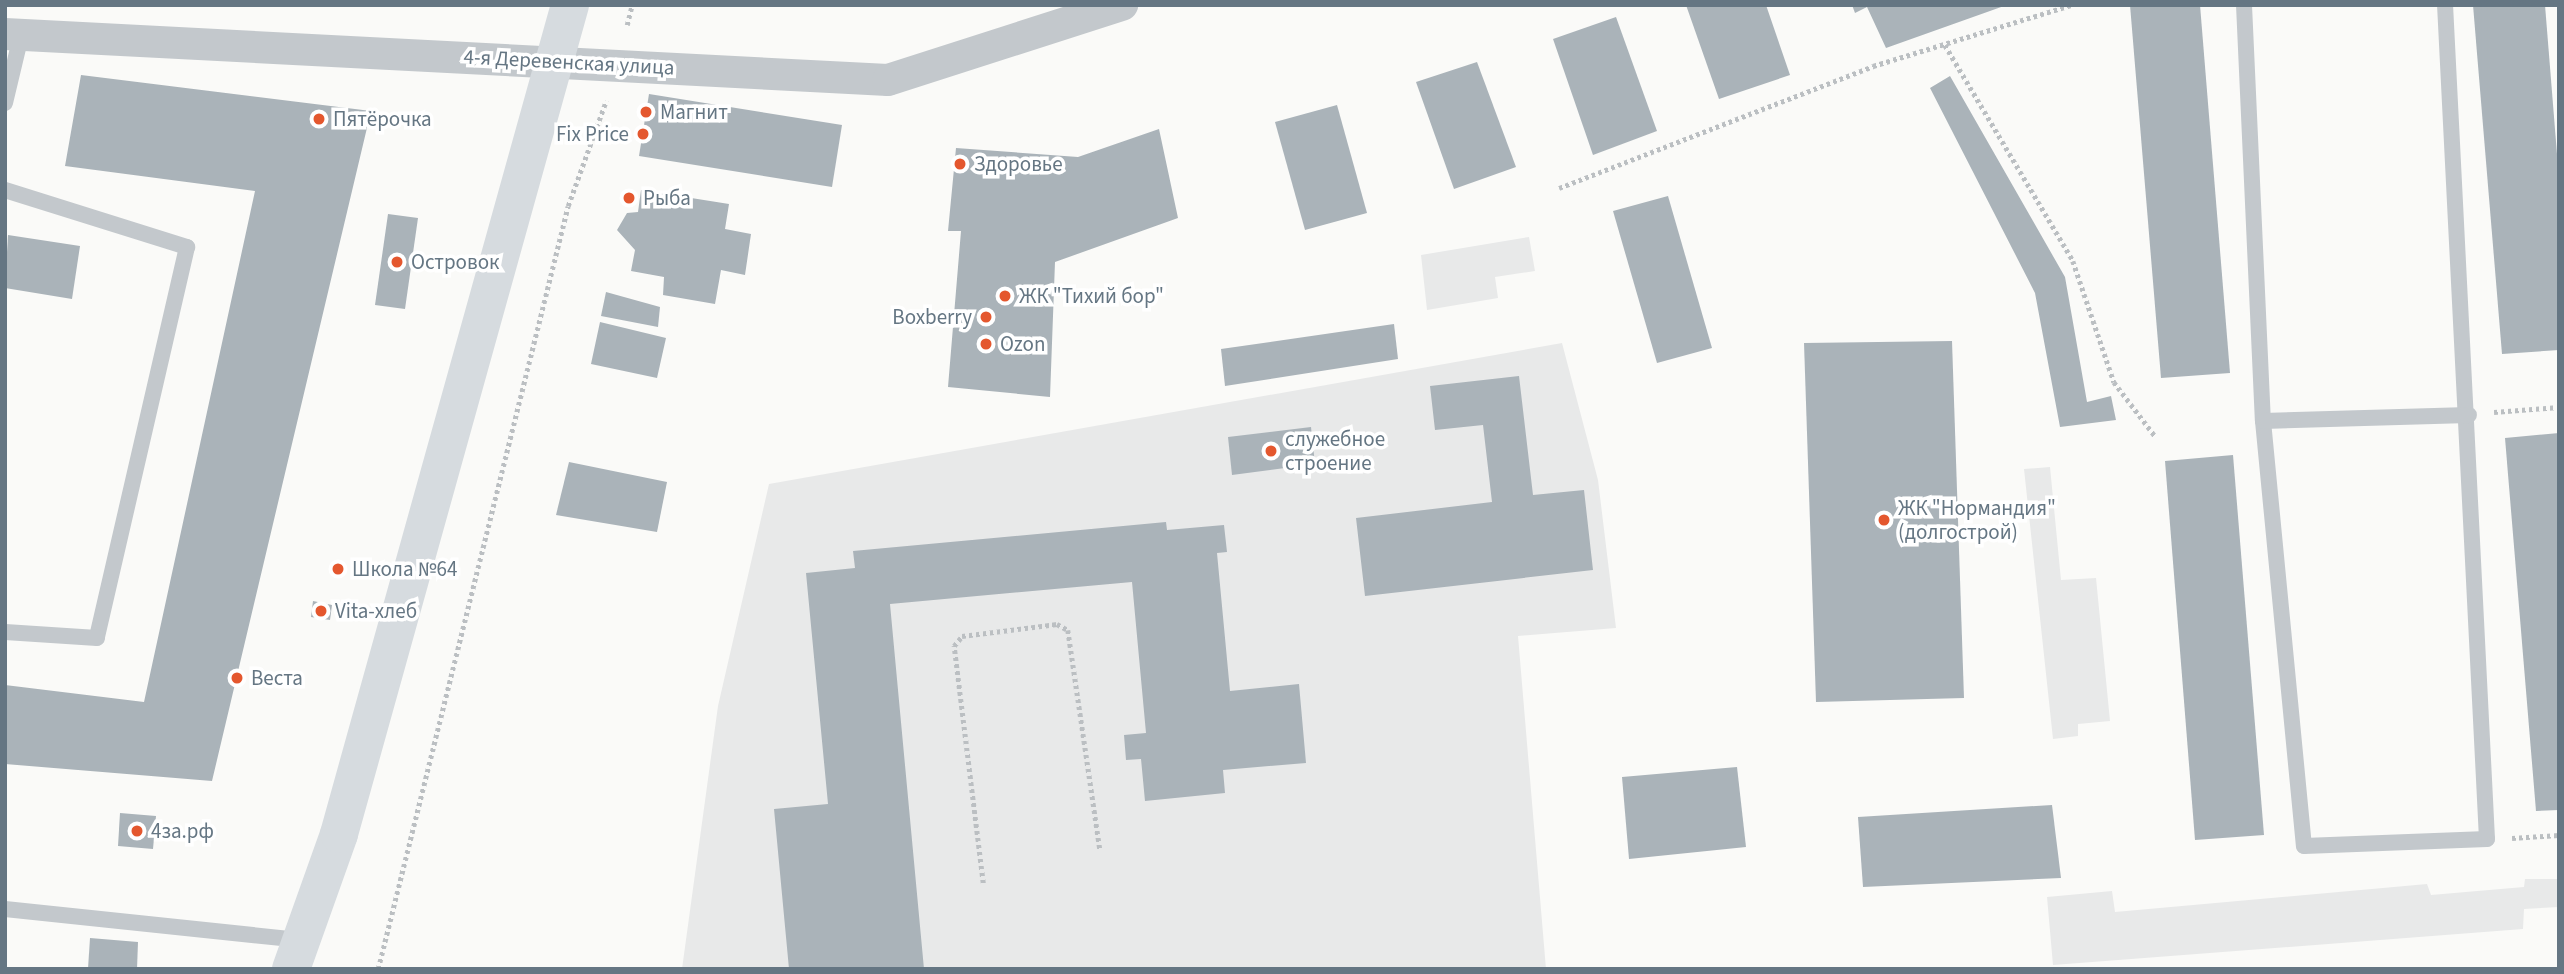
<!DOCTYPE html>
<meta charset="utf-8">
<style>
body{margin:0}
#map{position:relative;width:2564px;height:974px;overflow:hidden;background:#fafaf8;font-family:"Source Sans 3",sans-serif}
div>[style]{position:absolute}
.built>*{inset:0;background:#e8e9e9}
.building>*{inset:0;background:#aab3b9}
.path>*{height:4.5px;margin-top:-2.25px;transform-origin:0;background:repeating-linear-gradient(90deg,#bbbfc2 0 3.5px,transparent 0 7px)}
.lane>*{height:16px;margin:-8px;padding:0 8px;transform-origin:8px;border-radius:8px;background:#c3c8cc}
.street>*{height:32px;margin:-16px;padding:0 16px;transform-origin:16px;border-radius:16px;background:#c3c8cc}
.secondary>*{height:38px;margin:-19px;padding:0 19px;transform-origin:19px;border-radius:19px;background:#d6dbdf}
.dots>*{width:19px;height:19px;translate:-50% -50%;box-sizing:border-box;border:4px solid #fff;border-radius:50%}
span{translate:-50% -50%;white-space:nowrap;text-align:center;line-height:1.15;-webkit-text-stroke:7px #fff;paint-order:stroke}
.street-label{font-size:21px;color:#657683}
.poi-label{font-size:21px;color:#657683}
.left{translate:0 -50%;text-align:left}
.right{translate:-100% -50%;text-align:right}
.frame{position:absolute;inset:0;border:7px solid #657683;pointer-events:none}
</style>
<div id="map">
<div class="built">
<div style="clip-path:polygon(1529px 237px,1535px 271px,1495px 277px,1498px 298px,1427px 310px,1421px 255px)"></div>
<div style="clip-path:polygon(1562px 343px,1598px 480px,1616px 628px,1518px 636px,1546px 969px,682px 969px,718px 706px,769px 484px)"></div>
<div style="clip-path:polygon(2050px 467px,2061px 580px,2096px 578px,2110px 721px,2078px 724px,2078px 736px,2053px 739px,2024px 469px)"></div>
<div style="clip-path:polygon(2525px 879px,2559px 879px,2559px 907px,2524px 909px,2523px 929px,2053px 965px,2047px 897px,2112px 891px,2115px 912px,2427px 884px,2431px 895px,2524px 887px)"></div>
</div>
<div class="building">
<div style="clip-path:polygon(1686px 5px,1766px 5px,1790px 75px,1719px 99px)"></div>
<div style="clip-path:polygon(1852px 5px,2004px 5px,2004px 6px,1886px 48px,1867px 7px,1855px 13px)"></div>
<div style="clip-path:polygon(2130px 5px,2200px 5px,2230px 373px,2161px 378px)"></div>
<div style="clip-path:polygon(2473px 5px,2545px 5px,2559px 179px,2559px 350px,2502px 354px)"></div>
<div style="clip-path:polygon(1616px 17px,1657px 131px,1593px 155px,1553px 39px)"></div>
<div style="clip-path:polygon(1477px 62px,1516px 167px,1454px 189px,1416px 82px)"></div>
<div style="clip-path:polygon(81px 75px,371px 111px,212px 781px,5px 764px,5px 685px,144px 702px,255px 191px,65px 166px)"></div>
<div style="clip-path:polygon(1950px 76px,2065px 277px,2087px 402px,2111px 396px,2116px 420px,2060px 427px,2035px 293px,1930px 88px)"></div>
<div style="clip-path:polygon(649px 94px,842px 125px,832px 187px,639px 156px)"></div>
<div style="clip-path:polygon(1337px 105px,1367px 213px,1305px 230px,1275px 122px)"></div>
<div style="clip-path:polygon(1159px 129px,1178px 218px,1055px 262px,1050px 397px,948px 387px,961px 231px,948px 231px,956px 148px,1078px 157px)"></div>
<div style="clip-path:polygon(641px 190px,729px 204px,725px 229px,751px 234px,745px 275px,721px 270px,715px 304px,663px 295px,664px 277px,631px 271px,635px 250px,617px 230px,627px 213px,638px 212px)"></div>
<div style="clip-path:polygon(1668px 196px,1712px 348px,1657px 363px,1613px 211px)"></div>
<div style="clip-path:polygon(388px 214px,418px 218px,405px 309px,375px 305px)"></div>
<div style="clip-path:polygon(8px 235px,80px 246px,72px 299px,5px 288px)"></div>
<div style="clip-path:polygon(606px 292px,660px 307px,658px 327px,601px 316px)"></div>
<div style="clip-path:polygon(600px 322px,666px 338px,657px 378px,591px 364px)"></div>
<div style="clip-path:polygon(1394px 324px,1398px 359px,1225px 386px,1221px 349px)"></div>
<div style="clip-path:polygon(1952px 341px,1964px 698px,1816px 702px,1804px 343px)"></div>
<div style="clip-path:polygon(1519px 376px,1533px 495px,1584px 490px,1593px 570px,1365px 596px,1356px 518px,1492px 502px,1483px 425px,1435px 430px,1430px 386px)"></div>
<div style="clip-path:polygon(1311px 427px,1315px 464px,1232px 475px,1228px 437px)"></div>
<div style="clip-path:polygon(2559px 433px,2559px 810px,2536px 811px,2505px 438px)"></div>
<div style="clip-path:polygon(2233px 455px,2264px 835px,2195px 840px,2165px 461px)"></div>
<div style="clip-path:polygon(569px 462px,667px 482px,657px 532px,556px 515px)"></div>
<div style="clip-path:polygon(1166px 522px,1167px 530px,1224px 525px,1227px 552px,1217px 553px,1230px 691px,1299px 684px,1306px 763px,1223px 770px,1225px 793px,1145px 801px,1141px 759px,1126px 760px,1124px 735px,1146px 733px,1132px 582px,890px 604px,924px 969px,789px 969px,774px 809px,828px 804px,806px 573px,855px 568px,853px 551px)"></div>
<div style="clip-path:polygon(313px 601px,332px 605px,330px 620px,311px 617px)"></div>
<div style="clip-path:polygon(1737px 767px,1746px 847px,1629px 859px,1622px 777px)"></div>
<div style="clip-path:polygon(2052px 805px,2061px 878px,1863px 887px,1858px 817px)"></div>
<div style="clip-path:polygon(120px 813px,156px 816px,153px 849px,118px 846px)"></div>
<div style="clip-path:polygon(90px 938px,138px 942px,137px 969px,88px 969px)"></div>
</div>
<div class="path">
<div style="left:627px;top:25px;width:21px;rotate:-76deg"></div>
<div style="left:1945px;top:45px;width:251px;rotate:59.3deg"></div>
<div style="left:2073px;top:261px;width:128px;rotate:71.3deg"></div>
<div style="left:2114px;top:382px;width:68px;rotate:52.8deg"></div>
<div style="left:1559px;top:188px;width:337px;rotate:-21.2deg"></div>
<div style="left:1873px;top:66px;width:207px;rotate:-17.1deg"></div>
<div style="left:2494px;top:412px;width:65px;rotate:-4.4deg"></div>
<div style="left:2512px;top:838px;width:47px;rotate:-3.7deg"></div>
<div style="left:983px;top:883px;width:239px;rotate:-97deg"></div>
<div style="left:954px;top:646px;width:13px;rotate:-51deg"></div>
<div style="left:962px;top:636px;width:96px;rotate:-7.2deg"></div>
<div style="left:1057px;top:624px;width:13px;rotate:29deg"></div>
<div style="left:1068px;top:630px;width:221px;rotate:81.7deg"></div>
<div style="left:378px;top:969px;width:786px;rotate:-76.02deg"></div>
<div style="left:568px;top:206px;width:112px;rotate:-70.1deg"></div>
</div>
<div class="lane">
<div style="left:2244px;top:5px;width:416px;rotate:87.4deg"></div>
<div style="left:2263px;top:421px;width:427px;rotate:84.5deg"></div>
<div style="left:2304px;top:846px;width:183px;rotate:-2.2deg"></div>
<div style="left:2487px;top:839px;width:835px;rotate:-92.88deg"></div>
<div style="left:5px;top:103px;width:69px;rotate:-76.6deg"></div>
<div style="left:5px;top:190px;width:191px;rotate:17.4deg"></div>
<div style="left:187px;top:247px;width:401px;rotate:103deg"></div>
<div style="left:97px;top:638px;width:92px;rotate:-176.3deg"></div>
<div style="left:2263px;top:421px;width:206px;rotate:-1.7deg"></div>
<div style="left:5px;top:909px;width:298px;rotate:6deg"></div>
</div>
<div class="street">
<div style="left:5px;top:34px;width:884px;rotate:2.98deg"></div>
<div style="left:888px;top:80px;width:246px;rotate:-17.8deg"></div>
</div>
<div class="secondary">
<div style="left:291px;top:969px;width:143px;rotate:-70.4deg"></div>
<div style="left:339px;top:834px;width:861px;rotate:-74.43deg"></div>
</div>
<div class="dots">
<div style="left:646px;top:112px;background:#e4572e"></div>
<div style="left:319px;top:119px;background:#e4572e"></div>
<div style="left:643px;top:134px;background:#e4572e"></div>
<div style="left:960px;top:164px;background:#e4572e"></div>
<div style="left:629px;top:198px;background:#e4572e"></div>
<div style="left:397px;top:262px;background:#e4572e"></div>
<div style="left:1005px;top:296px;background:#e4572e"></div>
<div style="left:986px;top:317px;background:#e4572e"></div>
<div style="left:986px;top:344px;background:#e4572e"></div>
<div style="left:1271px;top:451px;background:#e4572e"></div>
<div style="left:1884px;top:520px;background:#e4572e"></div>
<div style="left:338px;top:569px;background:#e4572e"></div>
<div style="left:321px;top:611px;background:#e4572e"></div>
<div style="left:237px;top:678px;background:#e4572e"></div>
<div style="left:137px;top:831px;background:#e4572e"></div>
</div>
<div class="street-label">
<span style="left:569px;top:62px;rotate:3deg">4-я Деревенская улица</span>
</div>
<div class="poi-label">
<span class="left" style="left:660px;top:112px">Магнит</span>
<span class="left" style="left:333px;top:119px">Пятёрочка</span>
<span class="right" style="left:629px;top:134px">Fix Price</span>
<span class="left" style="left:974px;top:164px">Здоровье</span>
<span class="left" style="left:643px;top:198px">Рыба</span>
<span class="left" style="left:411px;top:262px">Островок</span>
<span class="left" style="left:1019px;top:296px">ЖК "Тихий бор"</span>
<span class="right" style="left:972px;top:317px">Boxberry</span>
<span class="left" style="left:1000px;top:344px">Ozon</span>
<span class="left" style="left:1285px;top:451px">служебное<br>строение</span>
<span class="left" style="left:1898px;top:520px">ЖК "Нормандия"<br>(долгострой)</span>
<span class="left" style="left:352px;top:569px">Школа №64</span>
<span class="left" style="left:335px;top:611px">Vita-хлеб</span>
<span class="left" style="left:251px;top:678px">Веста</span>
<span class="left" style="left:151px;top:831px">4за.рф</span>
</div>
<div class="frame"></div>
</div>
